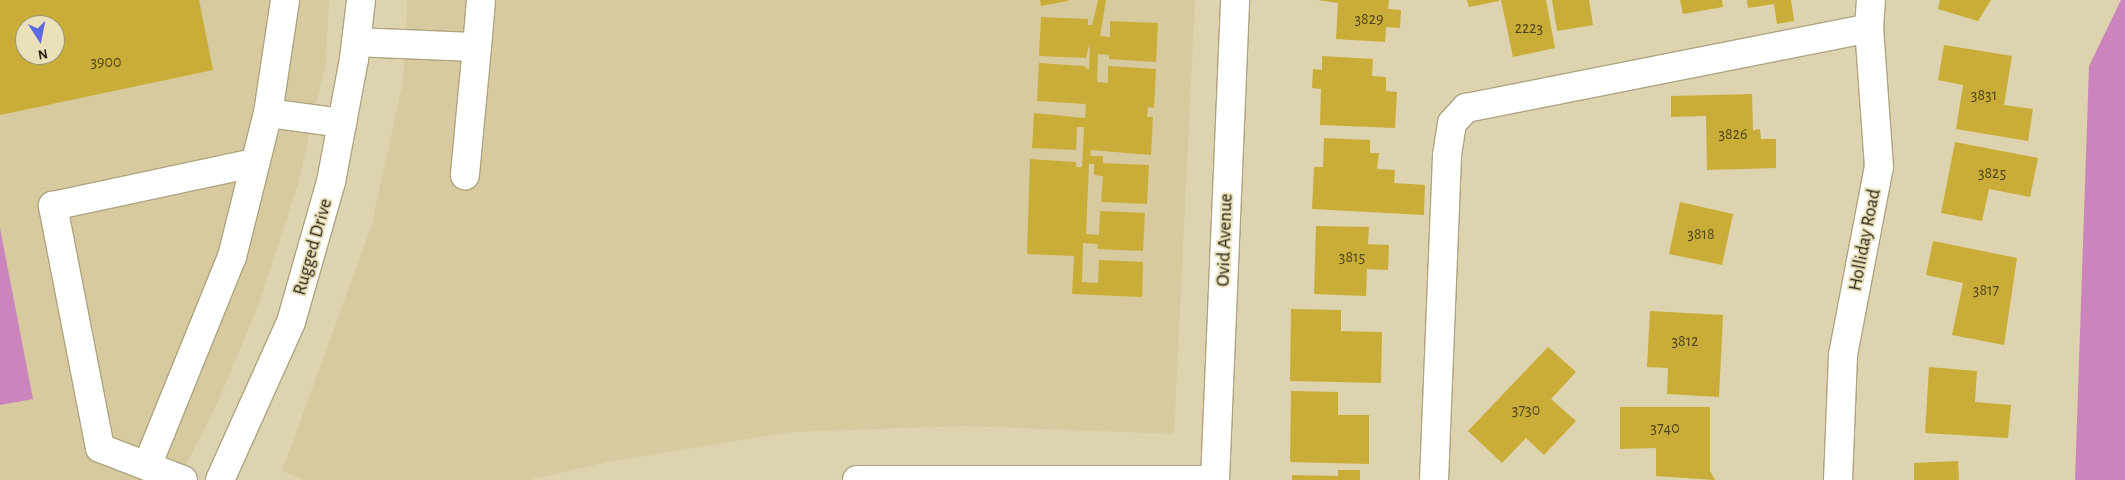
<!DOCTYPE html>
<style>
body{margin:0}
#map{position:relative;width:2125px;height:480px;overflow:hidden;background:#ddd3ae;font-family:"Alegreya Sans",sans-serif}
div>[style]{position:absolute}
.built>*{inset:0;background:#d7ca9e}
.green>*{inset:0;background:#cc84bd}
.building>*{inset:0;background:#caad38}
.roads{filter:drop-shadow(1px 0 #aea480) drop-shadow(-1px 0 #aea480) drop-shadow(0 1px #aea480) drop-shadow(0 -1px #aea480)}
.minor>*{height:28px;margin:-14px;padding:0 14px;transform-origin:14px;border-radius:14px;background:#fff}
span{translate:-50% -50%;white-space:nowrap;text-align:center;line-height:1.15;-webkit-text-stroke:4px #eae0ba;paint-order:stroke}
.number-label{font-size:16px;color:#4f451d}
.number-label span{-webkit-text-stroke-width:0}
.street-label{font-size:19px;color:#262214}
.north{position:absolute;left:15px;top:15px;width:50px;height:50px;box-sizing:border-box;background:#eae0ba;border:1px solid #9c9478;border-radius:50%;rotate:169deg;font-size:14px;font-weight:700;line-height:20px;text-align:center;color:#262214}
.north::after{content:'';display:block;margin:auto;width:18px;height:22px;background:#5c69e1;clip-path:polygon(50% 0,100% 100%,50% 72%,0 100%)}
</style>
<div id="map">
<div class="built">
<div style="clip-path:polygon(evenodd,0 0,329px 0,326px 62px,298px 184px,260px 301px,217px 404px,178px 480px,0 480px,0 0,25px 25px,55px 25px,55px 55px,25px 55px,25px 25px)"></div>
<div style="clip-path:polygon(407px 0,1195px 0,1174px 434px,965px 426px,791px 432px,613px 461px,528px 480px,305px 480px,282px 471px,371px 227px,403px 82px)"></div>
</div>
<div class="green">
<div style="clip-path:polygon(2121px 0,2125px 0,2125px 480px,2075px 480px,2089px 66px)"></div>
<div style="clip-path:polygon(0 228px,33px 399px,0 405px)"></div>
</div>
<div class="building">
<div style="clip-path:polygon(evenodd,0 0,199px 0,213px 70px,0 115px,0 0,25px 25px,55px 25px,55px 55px,25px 55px,25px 25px)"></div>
<div style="clip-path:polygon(1040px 0,1068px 0,1068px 1px,1041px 6px)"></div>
<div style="clip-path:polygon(1098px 0,1106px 0,1100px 36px,1110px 37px,1110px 21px,1158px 23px,1156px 62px,1109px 59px,1109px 55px,1098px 54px,1097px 82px,1108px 83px,1108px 66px,1156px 69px,1154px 108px,1148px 107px,1147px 117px,1153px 117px,1151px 155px,1091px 150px,1090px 156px,1103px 156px,1103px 163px,1149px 165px,1147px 204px,1101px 202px,1103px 176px,1094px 175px,1094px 164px,1089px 164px,1086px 234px,1099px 235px,1100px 211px,1145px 213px,1143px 251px,1097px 249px,1098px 244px,1083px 243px,1082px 282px,1098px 283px,1099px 260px,1143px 262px,1142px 297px,1072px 294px,1074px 256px,1027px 254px,1030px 159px,1076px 162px,1076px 167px,1082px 167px,1084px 127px,1077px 127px,1076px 150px,1032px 148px,1034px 113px,1085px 118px,1086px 104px,1037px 101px,1039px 63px,1084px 66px,1089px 70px,1090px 43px,1086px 58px,1039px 56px,1041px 17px,1088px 19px,1088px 25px,1092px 25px)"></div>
<div style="clip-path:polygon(1317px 0,1389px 0,1388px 9px,1401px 10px,1400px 28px,1386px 27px,1385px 42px,1336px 39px,1338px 3px)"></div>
<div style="clip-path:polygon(1467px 0,1499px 0,1499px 1px,1469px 7px)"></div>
<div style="clip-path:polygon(1501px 0,1546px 0,1555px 48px,1513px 57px)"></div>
<div style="clip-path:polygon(1552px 0,1589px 0,1593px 25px,1557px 31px)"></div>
<div style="clip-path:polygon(1680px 0,1722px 0,1723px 7px,1683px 14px)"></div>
<div style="clip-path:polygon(1747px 0,1791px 0,1794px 21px,1777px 24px,1774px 4px,1748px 8px)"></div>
<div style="clip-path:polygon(1940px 0,1991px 0,1978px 21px,1938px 9px)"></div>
<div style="clip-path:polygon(1944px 45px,2012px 56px,2004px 105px,2033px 109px,2028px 141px,1956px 129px,1963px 85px,1938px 80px)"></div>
<div style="clip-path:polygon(1322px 56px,1373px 59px,1372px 76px,1386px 77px,1386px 91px,1397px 92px,1395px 128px,1320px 125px,1321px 89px,1312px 88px,1313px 69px,1322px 70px)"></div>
<div style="clip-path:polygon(1752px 94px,1753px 130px,1760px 129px,1761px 139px,1776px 139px,1776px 168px,1707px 170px,1706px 116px,1671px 117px,1671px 96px)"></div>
<div style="clip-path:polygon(1324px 138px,1370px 140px,1370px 153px,1379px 153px,1377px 169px,1395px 170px,1394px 183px,1425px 185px,1424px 215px,1312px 209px,1314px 167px,1323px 167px)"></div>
<div style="clip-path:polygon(1955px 142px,2038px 158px,2030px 197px,1989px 189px,1982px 221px,1941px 213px)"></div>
<div style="clip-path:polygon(1680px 202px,1733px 214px,1722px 265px,1669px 254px)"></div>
<div style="clip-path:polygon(1316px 226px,1369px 227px,1368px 244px,1389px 245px,1388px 270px,1367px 269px,1366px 296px,1314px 294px)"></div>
<div style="clip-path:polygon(1933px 241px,2017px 258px,2004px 345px,1952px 335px,1963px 283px,1926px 275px)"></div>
<div style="clip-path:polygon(1291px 309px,1341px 310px,1341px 331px,1382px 332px,1381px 383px,1290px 381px)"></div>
<div style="clip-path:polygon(1650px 311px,1723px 315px,1719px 397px,1667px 394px,1668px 368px,1647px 367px)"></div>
<div style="clip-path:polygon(1548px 347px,1576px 372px,1551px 399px,1576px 421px,1544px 455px,1526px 438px,1502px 463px,1468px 431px)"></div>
<div style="clip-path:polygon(1929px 367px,1977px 371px,1975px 402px,2011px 405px,2008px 438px,1925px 433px)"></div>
<div style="clip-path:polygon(1291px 391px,1338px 392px,1338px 415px,1369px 415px,1369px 464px,1290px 462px)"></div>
<div style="clip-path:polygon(1620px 407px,1710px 407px,1710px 471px,1715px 480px,1656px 476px,1656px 448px,1620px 449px)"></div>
<div style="clip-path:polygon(1958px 461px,1959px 480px,1914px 480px,1914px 463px)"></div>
<div style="clip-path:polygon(1338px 470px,1360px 470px,1360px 480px,1292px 480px,1292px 475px,1338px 476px)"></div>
</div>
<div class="roads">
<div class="minor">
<div style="left:356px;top:42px;width:121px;rotate:2.4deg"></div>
<div style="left:477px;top:47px;width:129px;rotate:95.4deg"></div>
<div style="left:477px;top:47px;width:47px;rotate:-85.1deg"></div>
<div style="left:268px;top:113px;width:75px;rotate:7.7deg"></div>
<div style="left:147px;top:466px;width:226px;rotate:-67.9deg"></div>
<div style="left:232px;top:257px;width:148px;rotate:-76deg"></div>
<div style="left:268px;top:113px;width:114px;rotate:-81.4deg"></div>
<div style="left:183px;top:480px;width:89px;rotate:-158.9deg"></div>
<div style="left:100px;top:448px;width:247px;rotate:-101deg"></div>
<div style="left:53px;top:206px;width:205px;rotate:-12.1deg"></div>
<div style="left:220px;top:480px;width:173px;rotate:-65.8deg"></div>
<div style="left:291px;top:322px;width:146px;rotate:-74.1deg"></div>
<div style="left:331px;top:182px;width:125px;rotate:-79.4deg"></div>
<div style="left:354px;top:59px;width:59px;rotate:-83.2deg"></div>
<div style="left:857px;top:480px;width:351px"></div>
<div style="left:1215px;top:480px;width:480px;rotate:-87.6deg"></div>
<div style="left:1434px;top:480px;width:325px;rotate:-87.7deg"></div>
<div style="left:1447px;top:155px;width:32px;rotate:-81deg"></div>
<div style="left:1452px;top:123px;width:21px;rotate:-47deg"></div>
<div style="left:1466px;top:108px;width:411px;rotate:-11.2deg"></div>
<div style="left:1838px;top:480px;width:125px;rotate:-87.7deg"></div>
<div style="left:1843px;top:355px;width:191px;rotate:-79.2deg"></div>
<div style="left:1879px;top:167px;width:139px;rotate:-94.1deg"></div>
<div style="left:1869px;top:28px;width:28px;rotate:-86deg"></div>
</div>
</div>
<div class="number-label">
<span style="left:1369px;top:19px">3829</span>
<span style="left:1529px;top:28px">2223</span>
<span style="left:106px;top:62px">3900</span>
<span style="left:1984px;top:95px">3831</span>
<span style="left:1733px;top:134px">3826</span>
<span style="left:1992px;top:173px">3825</span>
<span style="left:1701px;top:234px">3818</span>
<span style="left:1352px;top:257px">3815</span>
<span style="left:1986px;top:290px">3817</span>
<span style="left:1685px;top:341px">3812</span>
<span style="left:1526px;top:410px">3730</span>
<span style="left:1665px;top:428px">3740</span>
</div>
<div class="street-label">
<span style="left:1225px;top:240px;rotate:-88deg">Ovid Avenue</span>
<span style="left:1865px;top:240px;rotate:-79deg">Holliday Road</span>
<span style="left:313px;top:247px;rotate:-74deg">Rugged Drive</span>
</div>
<div class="north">N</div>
</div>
